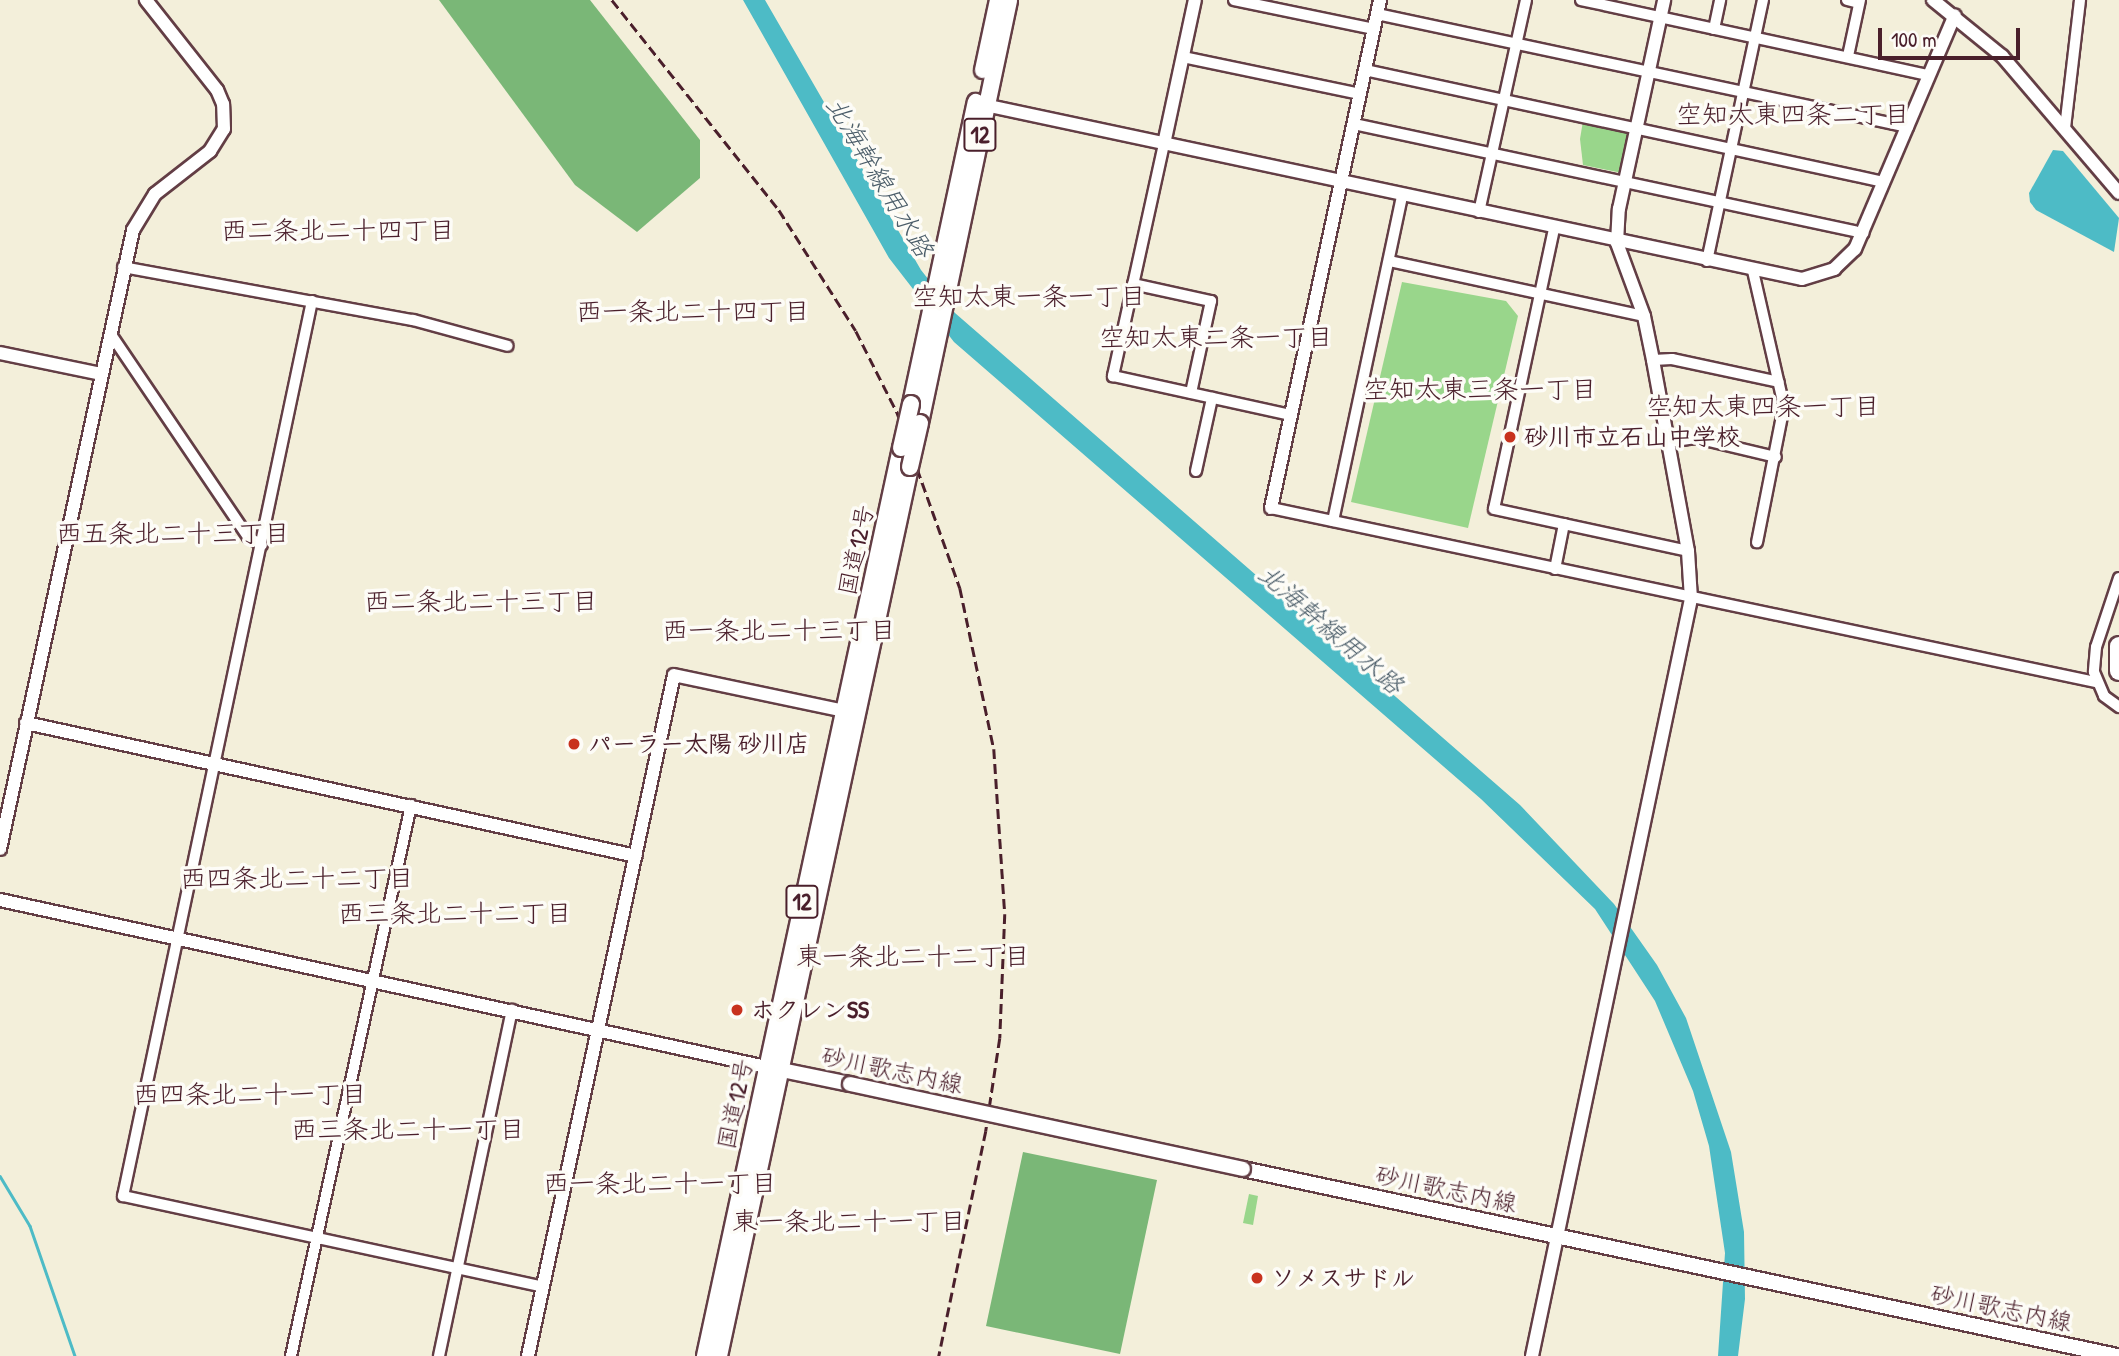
<!DOCTYPE html>
<meta charset="utf-8">
<style>
body{margin:0}
#map{position:relative;width:2119px;height:1356px;overflow:hidden;background:#f3efda;font-family:"Patrick Hand","Klee One",sans-serif}
div>[style]{position:absolute}
.green>*{inset:0;background:#99d68b}
.forest>*{inset:0;background:#7ab777}
.water>*{inset:0;background:#4dbbc6}
.stream>*{height:2.5px;margin:-1.25px;padding:0 1.25px;transform-origin:1.25px;border-radius:1.25px;background:#4dbbc6}
.roads{filter:drop-shadow(2px 0 #633e45) drop-shadow(-2px 0 #633e45) drop-shadow(0 2px #633e45) drop-shadow(0 -2px #633e45)}
.minor>*{height:10px;margin:-5px;padding:0 5px;transform-origin:5px;border-radius:5px;background:#fff}
.tertiary>*{height:12px;margin:-6px;padding:0 6px;transform-origin:6px;border-radius:6px;background:#fff}
.secondary>*{height:14px;margin:-7px;padding:0 7px;transform-origin:7px;border-radius:7px;background:#fff}
.trunk>*{height:16px;margin:-8px;padding:0 8px;transform-origin:8px;border-radius:8px;background:#fff}
.motorway>*{height:18px;margin:-9px;padding:0 9px;transform-origin:9px;border-radius:9px;background:#fff}
.rail>*{height:2.5px;margin-top:-1.25px;transform-origin:0;background:repeating-linear-gradient(90deg,#4a1f2b 0 10px,transparent 0 15px)}
.bridges{filter:drop-shadow(2px 0 #633e45) drop-shadow(-2px 0 #633e45) drop-shadow(0 2px #633e45) drop-shadow(0 -2px #633e45)}
.secondary-bridge>*{height:14px;margin:-7px;padding:0 7px;transform-origin:7px;border-radius:7px;background:#fff}
.trunk-bridge>*{height:16px;margin:-8px;padding:0 8px;transform-origin:8px;border-radius:8px;background:#fff}
.dots>*{width:19px;height:19px;translate:-50% -50%;box-sizing:border-box;border:4px solid #fdfcf7;border-radius:50%}
span{translate:-50% -50%;white-space:nowrap;text-align:center;line-height:1.15;-webkit-text-stroke:7px #fdfcf7;paint-order:stroke}
.shield-label span{padding:2px 5px;background:#fdfcf7;border:2px solid;border-radius:5px;-webkit-text-stroke-width:0}
.shield-label{font-size:23px;color:#4a1f2b;font-weight:700}
.poi-label{font-size:24px;color:#4a1f2b;font-weight:700}
.left{translate:0 -50%;text-align:left}
.street-label{font-size:24px;color:#4a1f2b}
.neighbourhood-label{font-size:26px;color:#4a1f2b}
.water-label{font-size:26px;color:#4b5d69;font-style:italic}
.scale{position:absolute;left:1878px;top:28px;width:142px;height:32px;box-sizing:border-box;border:4px solid #4a1f2b;border-top:0;padding-left:9px;font-size:21px;line-height:24px;white-space:nowrap;color:#4a1f2b;-webkit-text-stroke:5px #fdfcf7;paint-order:stroke}
</style>
<div id="map">
<div class="green">
<div style="clip-path:polygon(1583px 121px,1631px 131px,1622px 173px,1583px 165px,1580px 139px)"></div>
<div style="clip-path:polygon(1402px 282px,1506px 301px,1518px 316px,1468px 528px,1351px 502px)"></div>
<div style="clip-path:polygon(1249px 1194px,1258px 1196px,1253px 1225px,1243px 1223px)"></div>
</div>
<div class="forest">
<div style="clip-path:polygon(439px 0,590px 0,700px 140px,700px 178px,637px 232px,575px 185px)"></div>
<div style="clip-path:polygon(1023px 1152px,1157px 1180px,1120px 1354px,986px 1326px)"></div>
</div>
<div class="water">
<div style="clip-path:polygon(743px 0,765px 0,921px 270px,955px 313px,1520px 805px,1614px 904px,1657px 965px,1686px 1018px,1731px 1152px,1744px 1232px,1745px 1299px,1738px 1356px,1718px 1356px,1725px 1253px,1709px 1146px,1693px 1091px,1655px 1001px,1595px 909px,1481px 799px,954px 342px,889px 258px)"></div>
<div style="clip-path:polygon(2053px 150px,2063px 151px,2119px 218px,2114px 252px,2036px 210px,2030px 202px,2029px 193px)"></div>
</div>
<div class="stream">
<div style="left:0;top:1176px;width:58px;rotate:59deg"></div>
<div style="left:30px;top:1226px;width:138px;rotate:70.9deg"></div>
</div>
<div class="roads">
<div class="minor">
<div style="left:1234px;top:0;width:143px;rotate:11.7deg"></div>
<div style="left:1581px;top:0;width:355px;rotate:12.2deg"></div>
<div style="left:1847px;top:0;width:12px;rotate:14deg"></div>
<div style="left:1377px;top:14px;width:543px;rotate:12.01deg"></div>
<div style="left:1714px;top:29px;width:30px;rotate:-78deg"></div>
<div style="left:1848px;top:56px;width:57px;rotate:-77.9deg"></div>
<div style="left:1183px;top:57px;width:181px;rotate:11.8deg"></div>
<div style="left:1365px;top:70px;width:531px;rotate:12.18deg"></div>
<div style="left:1354px;top:124px;width:521px;rotate:12.09deg"></div>
<div style="left:2065px;top:128px;width:129px;rotate:-83.3deg"></div>
<div style="left:1164px;top:144px;width:238px;rotate:102.4deg"></div>
<div style="left:1113px;top:376px;width:182px;rotate:12.4deg"></div>
<div style="left:1479px;top:212px;width:217px;rotate:-77.5deg"></div>
<div style="left:1554px;top:229px;width:286px;rotate:102.1deg"></div>
<div style="left:1494px;top:509px;width:198px;rotate:12.2deg"></div>
<div style="left:1389px;top:261px;width:261px;rotate:12.2deg"></div>
<div style="left:1707px;top:261px;width:267px;rotate:-77.9deg"></div>
<div style="left:123px;top:267px;width:295px;rotate:10.4deg"></div>
<div style="left:413px;top:320px;width:98px;rotate:15.3deg"></div>
<div style="left:1753px;top:271px;width:139px;rotate:77.1deg"></div>
<div style="left:1784px;top:406px;width:139px;rotate:101.2deg"></div>
<div style="left:1133px;top:284px;width:80px;rotate:12.3deg"></div>
<div style="left:1211px;top:301px;width:94px;rotate:102.3deg"></div>
<div style="left:312px;top:301px;width:915px;rotate:101.92deg"></div>
<div style="left:123px;top:1196px;width:430px;rotate:12.2deg"></div>
<div style="left:110px;top:333px;width:246px;rotate:55.9deg"></div>
<div style="left:248px;top:537px;width:16px;rotate:30deg"></div>
<div style="left:1653px;top:360px;width:19px;rotate:-3deg"></div>
<div style="left:1672px;top:359px;width:109px;rotate:12.1deg"></div>
<div style="left:1668px;top:442px;width:28px;rotate:-8deg"></div>
<div style="left:1696px;top:438px;width:82px;rotate:13.4deg"></div>
<div style="left:1196px;top:471px;width:75px;rotate:-77.6deg"></div>
<div style="left:1271px;top:508px;width:842px;rotate:11.92deg"></div>
<div style="left:1333px;top:521px;width:332px;rotate:-78deg"></div>
<div style="left:1555px;top:569px;width:46px;rotate:-78.7deg"></div>
<div style="left:2119px;top:578px;width:73px;rotate:108.4deg"></div>
<div style="left:2096px;top:647px;width:25px;rotate:95deg"></div>
<div style="left:2094px;top:672px;width:26px;rotate:67deg"></div>
<div style="left:2104px;top:696px;width:19px;rotate:36deg"></div>
<div style="left:291px;top:1356px;width:564px;rotate:-77.71deg"></div>
<div style="left:439px;top:1356px;width:354px;rotate:-78.1deg"></div>
</div>
<div class="tertiary">
<div style="left:1933px;top:0;width:89px;rotate:39.1deg"></div>
<div style="left:2002px;top:56px;width:180px;rotate:49.5deg"></div>
<div style="left:980px;top:104px;width:840px;rotate:12.02deg"></div>
<div style="left:1802px;top:279px;width:34px;rotate:-17deg"></div>
<div style="left:1834px;top:269px;width:29px;rotate:-44deg"></div>
<div style="left:1855px;top:249px;width:254px;rotate:-66.9deg"></div>
<div style="left:1164px;top:144px;width:147px;rotate:-77.9deg"></div>
<div style="left:0;top:353px;width:103px;rotate:11.7deg"></div>
<div style="left:1271px;top:508px;width:520px;rotate:-77.89deg"></div>
<div style="left:26px;top:723px;width:624px;rotate:12.3deg"></div>
<div style="left:0;top:849px;width:633px;rotate:-77.87deg"></div>
<div style="left:133px;top:230px;width:42px;rotate:-58.6deg"></div>
<div style="left:155px;top:194px;width:70px;rotate:-38deg"></div>
<div style="left:210px;top:151px;width:26px;rotate:-58deg"></div>
<div style="left:224px;top:129px;width:25px;rotate:-92deg"></div>
<div style="left:223px;top:104px;width:15px;rotate:-113deg"></div>
<div style="left:217px;top:90px;width:115px;rotate:-128.3deg"></div>
<div style="left:0;top:900px;width:784px;rotate:12.3deg"></div>
<div style="left:528px;top:1356px;width:696px;rotate:-77.9deg"></div>
<div style="left:674px;top:675px;width:175px;rotate:11.9deg"></div>
<div style="left:1532px;top:1356px;width:774px;rotate:-78.14deg"></div>
<div style="left:1691px;top:599px;width:48px;rotate:-93.6deg"></div>
<div style="left:1688px;top:551px;width:194px;rotate:-100.4deg"></div>
<div style="left:1653px;top:360px;width:45px;rotate:-101.6deg"></div>
<div style="left:1644px;top:316px;width:78px;rotate:-110.3deg"></div>
<div style="left:1617px;top:243px;width:34px;rotate:-87deg"></div>
<div style="left:1619px;top:209px;width:214px;rotate:-77.8deg"></div>
</div>
<div class="secondary">
<div style="left:772px;top:1068px;width:80px;rotate:11.6deg"></div>
<div style="left:1243px;top:1169px;width:894px;rotate:12.08deg"></div>
</div>
<div class="trunk">
<div style="left:983px;top:70px;width:72px;rotate:-77.9deg"></div>
<div style="left:911px;top:404px;width:309px;rotate:-77.9deg"></div>
<div style="left:920px;top:423px;width:432px;rotate:-78.1deg"></div>
<div style="left:705px;top:1356px;width:929px;rotate:-77.82deg"></div>
<div style="left:719px;top:1356px;width:909px;rotate:-77.87deg"></div>
</div>
<div class="motorway">
<div style="left:2119px;top:646px;width:25px;rotate:90deg"></div>
</div>
</div>
<div class="rail">
<div style="left:612px;top:0;width:268px;rotate:51.5deg"></div>
<div style="left:779px;top:210px;width:143px;rotate:57.5deg"></div>
<div style="left:856px;top:331px;width:91px;rotate:63.2deg"></div>
<div style="left:897px;top:412px;width:187px;rotate:70.3deg"></div>
<div style="left:960px;top:588px;width:165px;rotate:78.1deg"></div>
<div style="left:994px;top:749px;width:165px;rotate:86.2deg"></div>
<div style="left:1005px;top:914px;width:124px;rotate:92.3deg"></div>
<div style="left:1000px;top:1038px;width:94px;rotate:98.6deg"></div>
<div style="left:986px;top:1131px;width:230px;rotate:101.8deg"></div>
</div>
<div class="bridges">
<div class="secondary-bridge">
<div style="left:850px;top:1084px;width:402px;rotate:12.2deg"></div>
</div>
<div class="trunk-bridge">
<div style="left:901px;top:448px;width:45px;rotate:-77.2deg"></div>
<div style="left:910px;top:467px;width:45px;rotate:-77.2deg"></div>
</div>
</div>
<div class="dots">
<div style="left:1510px;top:437px;background:#c8321e"></div>
<div style="left:574px;top:744px;background:#c8321e"></div>
<div style="left:737px;top:1010px;background:#c8321e"></div>
<div style="left:1257px;top:1278px;background:#c8321e"></div>
</div>
<div class="shield-label">
<span style="left:980px;top:135px">12</span>
<span style="left:802px;top:902px">12</span>
</div>
<div class="poi-label">
<span class="left" style="left:1524px;top:437px">砂川市立石山中学校</span>
<span class="left" style="left:588px;top:744px">パーラー太陽 砂川店</span>
<span class="left" style="left:751px;top:1010px">ホクレンSS</span>
<span class="left" style="left:1271px;top:1278px">ソメスサドル</span>
</div>
<div class="street-label">
<span style="left:856px;top:550px;rotate:-78deg">国道12号</span>
<span style="left:892px;top:1070px;rotate:12deg">砂川歌志内線</span>
<span style="left:735px;top:1104px;rotate:-78deg">国道12号</span>
<span style="left:1446px;top:1189px;rotate:12deg">砂川歌志内線</span>
<span style="left:2001px;top:1308px;rotate:12deg">砂川歌志内線</span>
</div>
<div class="neighbourhood-label">
<span style="left:1793px;top:114px">空知太東四条二丁目</span>
<span style="left:338px;top:230px">西二条北二十四丁目</span>
<span style="left:1029px;top:296px">空知太東一条一丁目</span>
<span style="left:693px;top:311px">西一条北二十四丁目</span>
<span style="left:1216px;top:337px">空知太東二条一丁目</span>
<span style="left:1480px;top:389px">空知太東三条一丁目</span>
<span style="left:1763px;top:406px">空知太東四条一丁目</span>
<span style="left:173px;top:533px">西五条北二十三丁目</span>
<span style="left:481px;top:601px">西二条北二十三丁目</span>
<span style="left:779px;top:630px">西一条北二十三丁目</span>
<span style="left:297px;top:878px">西四条北二十二丁目</span>
<span style="left:455px;top:913px">西三条北二十二丁目</span>
<span style="left:913px;top:956px">東一条北二十二丁目</span>
<span style="left:250px;top:1094px">西四条北二十一丁目</span>
<span style="left:408px;top:1129px">西三条北二十一丁目</span>
<span style="left:660px;top:1183px">西一条北二十一丁目</span>
<span style="left:849px;top:1221px">東一条北二十一丁目</span>
</div>
<div class="water-label">
<span style="left:880px;top:177px;rotate:59deg">北海幹線用水路</span>
<span style="left:1331px;top:629px;rotate:41deg">北海幹線用水路</span>
</div>
<div class="scale">100 m</div>
</div>
